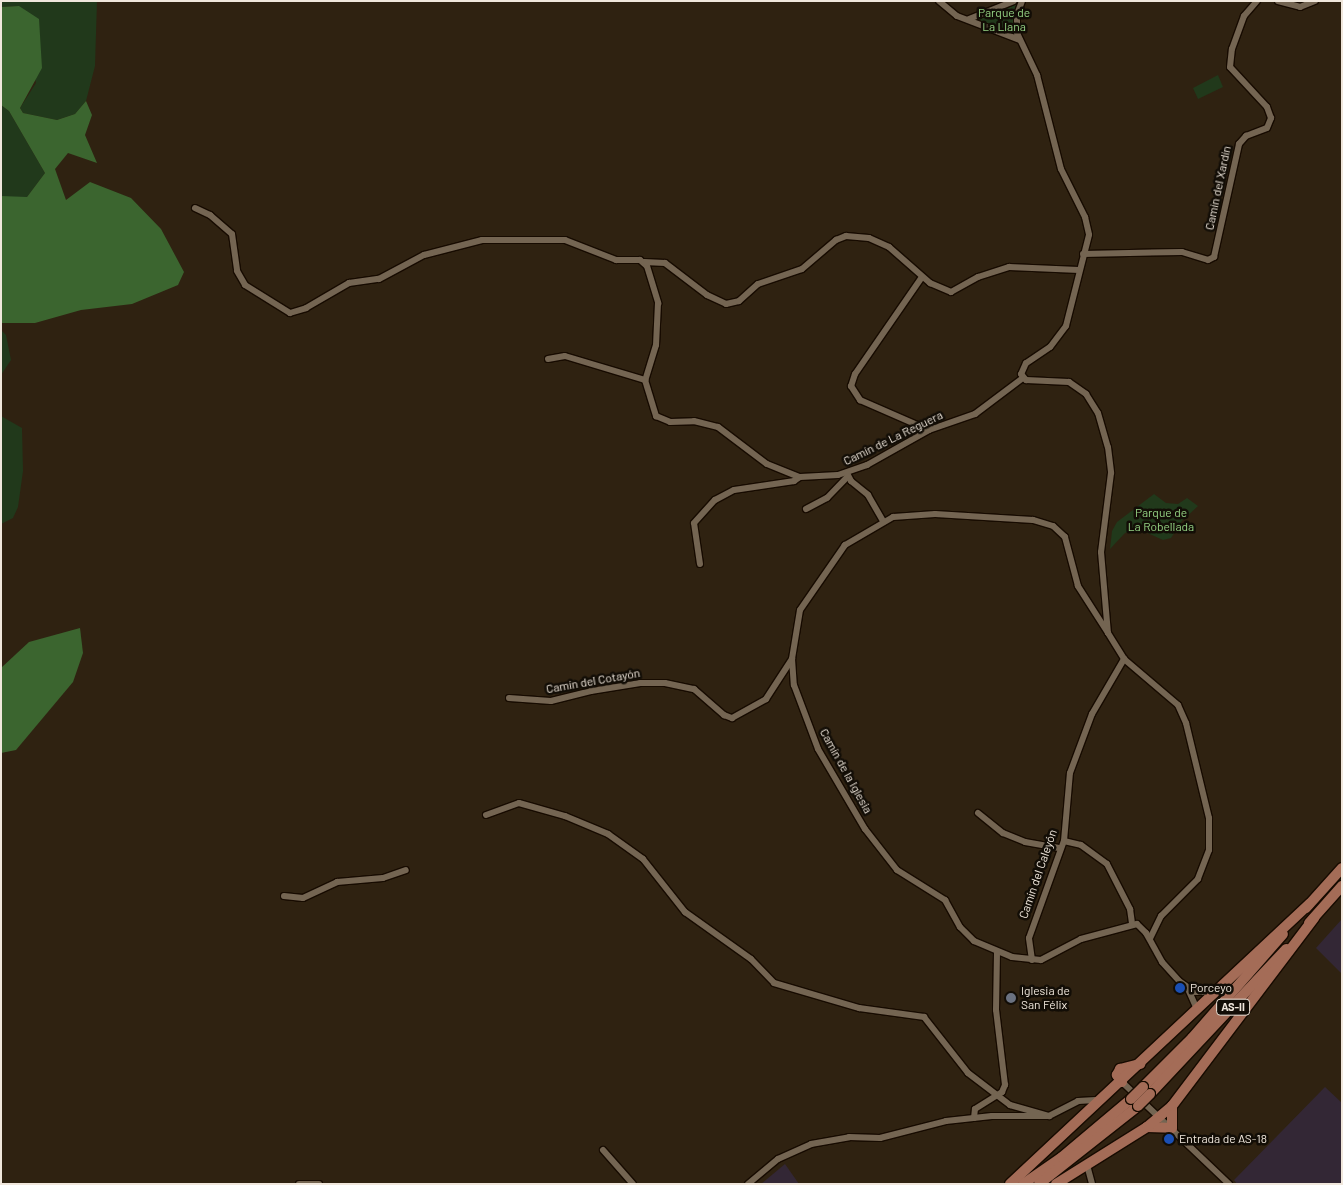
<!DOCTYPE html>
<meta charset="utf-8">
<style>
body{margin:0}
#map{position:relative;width:1343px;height:1185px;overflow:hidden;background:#2f2211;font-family:Barlow,sans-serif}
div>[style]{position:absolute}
.industrial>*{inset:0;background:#332735}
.green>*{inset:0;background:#21391b}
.forest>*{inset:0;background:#3b652f}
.roads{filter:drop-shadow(1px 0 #170b00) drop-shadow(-1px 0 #170b00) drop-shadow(0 1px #170b00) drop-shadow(0 -1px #170b00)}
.minor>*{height:6px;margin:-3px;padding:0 3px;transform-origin:3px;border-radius:3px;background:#746552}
.trunk>*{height:10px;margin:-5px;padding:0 5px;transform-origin:5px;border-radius:5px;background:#a46c57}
.bridges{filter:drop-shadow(1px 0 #170b00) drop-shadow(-1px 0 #170b00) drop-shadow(0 1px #170b00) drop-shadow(0 -1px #170b00)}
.trunk-bridge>*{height:10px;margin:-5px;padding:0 5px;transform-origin:5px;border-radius:5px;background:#a46c57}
.dots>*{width:14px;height:14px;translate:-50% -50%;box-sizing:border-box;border:2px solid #120d06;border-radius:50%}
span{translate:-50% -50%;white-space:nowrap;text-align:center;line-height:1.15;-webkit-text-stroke:5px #120d06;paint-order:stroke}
.shield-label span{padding:1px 4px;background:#120d06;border:1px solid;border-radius:4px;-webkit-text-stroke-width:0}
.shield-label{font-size:11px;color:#f0e7dc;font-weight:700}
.park-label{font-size:12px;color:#95d384}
.street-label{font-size:12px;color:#f0e7dc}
.poi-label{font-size:12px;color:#f0e7dc}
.left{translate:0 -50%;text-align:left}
.frame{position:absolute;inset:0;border:2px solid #f0e7dc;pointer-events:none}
</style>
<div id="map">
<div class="industrial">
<div style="clip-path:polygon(1342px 919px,1342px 974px,1316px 948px)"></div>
<div style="clip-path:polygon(1325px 1087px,1342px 1103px,1342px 1184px,1237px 1184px,1234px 1180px)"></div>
<div style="clip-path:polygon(785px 1164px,799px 1184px,761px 1184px)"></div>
</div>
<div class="green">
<div style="clip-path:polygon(1px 1px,97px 1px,95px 66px,86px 101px,75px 114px,57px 120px,23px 113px,20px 108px,36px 83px,19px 6px,1px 7px)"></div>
<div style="clip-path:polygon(1010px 3px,1017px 3px,1020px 8px,1017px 29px,1012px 34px,976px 23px,975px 17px)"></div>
<div style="clip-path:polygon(1218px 75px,1223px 87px,1198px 99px,1193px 88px)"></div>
<div style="clip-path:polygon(1px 105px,9px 111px,45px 173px,27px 197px,1px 197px)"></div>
<div style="clip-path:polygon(1px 330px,6px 335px,11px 360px,1px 375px)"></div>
<div style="clip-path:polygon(1px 416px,22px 428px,23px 471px,18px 507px,13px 518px,1px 524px)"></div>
<div style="clip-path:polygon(1154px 494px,1166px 503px,1178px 504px,1187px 498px,1198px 506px,1182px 521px,1171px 538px,1163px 540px,1143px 531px,1133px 530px,1125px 533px,1110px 549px,1112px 531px,1117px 522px)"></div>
</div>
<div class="forest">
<div style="clip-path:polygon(19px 6px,39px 19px,42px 68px,20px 108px,23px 113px,57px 120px,75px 114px,86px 101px,92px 115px,85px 135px,97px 163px,68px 153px,55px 169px,66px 200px,90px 182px,131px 198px,161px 229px,184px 272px,178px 285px,132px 304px,81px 310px,35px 323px,1px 323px,1px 196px,27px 197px,45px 173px,9px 111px,1px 105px,1px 7px)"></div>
<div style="clip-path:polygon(80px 628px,83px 653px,73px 682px,16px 750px,1px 753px,1px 668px,29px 642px)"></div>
</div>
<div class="roads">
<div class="minor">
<div style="left:939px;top:1px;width:23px;rotate:40deg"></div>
<div style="left:957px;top:16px;width:67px;rotate:20.9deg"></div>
<div style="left:1022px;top:1px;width:15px;rotate:110deg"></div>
<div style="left:1017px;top:15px;width:18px;rotate:90deg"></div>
<div style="left:1017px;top:33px;width:47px;rotate:64.5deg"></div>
<div style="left:1037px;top:75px;width:97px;rotate:75.7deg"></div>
<div style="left:1061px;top:169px;width:54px;rotate:63.4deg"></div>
<div style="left:1085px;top:217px;width:18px;rotate:77deg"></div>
<div style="left:1089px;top:235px;width:94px;rotate:104.2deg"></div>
<div style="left:1066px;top:326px;width:26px;rotate:127deg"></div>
<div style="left:1050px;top:347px;width:29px;rotate:146deg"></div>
<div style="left:1026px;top:363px;width:12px;rotate:114deg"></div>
<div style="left:1021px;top:374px;width:8px;rotate:50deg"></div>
<div style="left:1026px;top:380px;width:43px;rotate:2.7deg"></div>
<div style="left:1069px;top:382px;width:21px;rotate:35deg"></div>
<div style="left:1086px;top:394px;width:22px;rotate:58deg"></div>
<div style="left:1098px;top:413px;width:35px;rotate:74deg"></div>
<div style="left:1108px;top:447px;width:26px;rotate:83deg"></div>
<div style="left:1111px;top:473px;width:80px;rotate:97.2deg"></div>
<div style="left:1101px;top:552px;width:81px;rotate:85.1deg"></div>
<div style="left:1108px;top:633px;width:31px;rotate:58deg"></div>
<div style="left:1124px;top:659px;width:71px;rotate:40.4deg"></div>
<div style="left:1178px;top:705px;width:20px;rotate:66deg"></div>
<div style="left:1186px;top:723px;width:98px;rotate:76.4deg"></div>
<div style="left:1209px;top:818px;width:32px;rotate:90deg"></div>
<div style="left:1209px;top:850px;width:31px;rotate:111deg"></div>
<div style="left:1198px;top:879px;width:52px;rotate:135deg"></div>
<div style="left:1161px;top:916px;width:25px;rotate:116deg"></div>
<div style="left:1278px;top:1px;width:23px;rotate:15deg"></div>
<div style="left:1300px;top:7px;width:16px;rotate:-22deg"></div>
<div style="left:969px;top:19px;width:48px;rotate:-21.8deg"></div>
<div style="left:195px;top:208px;width:17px;rotate:25deg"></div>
<div style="left:210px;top:215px;width:29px;rotate:41deg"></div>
<div style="left:232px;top:234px;width:37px;rotate:82deg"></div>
<div style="left:237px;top:271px;width:16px;rotate:60deg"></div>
<div style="left:245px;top:285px;width:53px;rotate:31.9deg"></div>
<div style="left:290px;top:313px;width:17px;rotate:-17deg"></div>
<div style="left:306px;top:308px;width:50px;rotate:-30.2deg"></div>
<div style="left:349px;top:283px;width:30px;rotate:-8deg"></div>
<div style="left:379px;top:279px;width:51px;rotate:-28.1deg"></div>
<div style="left:424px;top:255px;width:60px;rotate:-14.5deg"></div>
<div style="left:482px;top:240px;width:83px"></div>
<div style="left:565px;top:240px;width:55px;rotate:21.4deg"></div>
<div style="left:616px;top:260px;width:24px"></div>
<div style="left:640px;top:260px;width:9px;rotate:41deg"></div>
<div style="left:647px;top:266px;width:39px;rotate:73deg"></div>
<div style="left:658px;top:303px;width:42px;rotate:92.7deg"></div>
<div style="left:656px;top:345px;width:37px;rotate:107deg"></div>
<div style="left:645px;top:380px;width:38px;rotate:73deg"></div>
<div style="left:656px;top:416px;width:15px;rotate:23deg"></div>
<div style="left:670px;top:422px;width:24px;rotate:-2deg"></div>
<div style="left:694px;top:421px;width:25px;rotate:14deg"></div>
<div style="left:718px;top:427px;width:61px;rotate:37.1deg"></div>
<div style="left:767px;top:464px;width:35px;rotate:22deg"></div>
<div style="left:800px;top:477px;width:38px;rotate:-3deg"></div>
<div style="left:838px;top:475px;width:31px;rotate:-19deg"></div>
<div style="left:867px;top:465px;width:71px;rotate:-29.4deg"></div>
<div style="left:929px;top:430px;width:49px;rotate:-19.2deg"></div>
<div style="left:975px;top:414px;width:60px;rotate:-36.9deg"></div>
<div style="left:1083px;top:254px;width:99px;rotate:-1.2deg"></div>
<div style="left:1182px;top:252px;width:27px;rotate:17deg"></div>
<div style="left:1208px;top:260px;width:7px;rotate:-27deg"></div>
<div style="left:1214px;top:257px;width:116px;rotate:-77.5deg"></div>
<div style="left:1239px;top:144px;width:11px;rotate:-49deg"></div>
<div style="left:1246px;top:136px;width:22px;rotate:-21deg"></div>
<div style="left:1267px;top:128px;width:11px;rotate:-68deg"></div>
<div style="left:1271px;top:118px;width:12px;rotate:-110deg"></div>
<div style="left:1267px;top:107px;width:54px;rotate:-132.8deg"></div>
<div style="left:1230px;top:67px;width:18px;rotate:-84deg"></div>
<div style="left:1232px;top:49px;width:35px;rotate:-70deg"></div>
<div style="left:1244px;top:16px;width:20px;rotate:-49deg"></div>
<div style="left:644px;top:262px;width:21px;rotate:3deg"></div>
<div style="left:665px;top:263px;width:53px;rotate:37.3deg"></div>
<div style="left:707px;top:295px;width:21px;rotate:25deg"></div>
<div style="left:726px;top:304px;width:13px;rotate:-13deg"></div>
<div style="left:739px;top:301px;width:25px;rotate:-42deg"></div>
<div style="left:758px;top:284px;width:46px;rotate:-18.8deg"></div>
<div style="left:802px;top:269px;width:45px;rotate:-40.5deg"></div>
<div style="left:836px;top:240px;width:11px;rotate:-22deg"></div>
<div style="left:846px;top:236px;width:23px;rotate:5deg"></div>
<div style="left:869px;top:238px;width:22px;rotate:24deg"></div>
<div style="left:889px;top:247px;width:55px;rotate:41.3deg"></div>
<div style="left:930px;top:283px;width:23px;rotate:23deg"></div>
<div style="left:951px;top:292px;width:31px;rotate:-29deg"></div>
<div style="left:978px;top:277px;width:33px;rotate:-18deg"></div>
<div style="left:1009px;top:267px;width:70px;rotate:2.5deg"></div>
<div style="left:922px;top:277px;width:118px;rotate:124.6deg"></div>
<div style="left:855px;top:374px;width:13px;rotate:108deg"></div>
<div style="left:851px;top:386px;width:17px;rotate:57deg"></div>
<div style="left:860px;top:400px;width:75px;rotate:23.5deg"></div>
<div style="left:548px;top:359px;width:17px;rotate:-10deg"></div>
<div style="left:565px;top:356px;width:84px;rotate:16.7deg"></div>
<div style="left:847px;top:473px;width:9px;rotate:63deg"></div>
<div style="left:851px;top:481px;width:22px;rotate:39deg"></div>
<div style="left:868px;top:495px;width:30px;rotate:60deg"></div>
<div style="left:806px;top:509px;width:24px;rotate:-28deg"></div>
<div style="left:827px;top:498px;width:30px;rotate:-46deg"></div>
<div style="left:700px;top:564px;width:41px;rotate:-98.3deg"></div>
<div style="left:694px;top:523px;width:31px;rotate:-48deg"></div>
<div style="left:715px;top:500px;width:21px;rotate:-28deg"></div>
<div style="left:734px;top:490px;width:61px;rotate:-8.5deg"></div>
<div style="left:794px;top:481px;width:7px;rotate:-34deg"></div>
<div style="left:1108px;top:633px;width:56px;rotate:-122.6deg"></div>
<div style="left:1078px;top:586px;width:51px;rotate:-104.9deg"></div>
<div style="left:1065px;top:537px;width:16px;rotate:-137deg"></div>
<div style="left:1053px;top:526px;width:21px;rotate:-163deg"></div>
<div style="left:1033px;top:520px;width:98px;rotate:-176.5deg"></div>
<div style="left:935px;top:514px;width:42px;rotate:175.9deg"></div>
<div style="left:893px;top:517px;width:56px;rotate:149.7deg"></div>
<div style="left:845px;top:545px;width:79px;rotate:124.7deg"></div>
<div style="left:800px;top:610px;width:50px;rotate:99.3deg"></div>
<div style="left:792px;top:659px;width:26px;rotate:86deg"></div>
<div style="left:794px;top:685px;width:68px;rotate:69.4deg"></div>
<div style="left:818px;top:749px;width:93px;rotate:59.6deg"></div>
<div style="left:865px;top:829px;width:52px;rotate:52deg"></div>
<div style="left:897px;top:870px;width:57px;rotate:32deg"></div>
<div style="left:945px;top:900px;width:31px;rotate:61deg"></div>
<div style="left:960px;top:927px;width:20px;rotate:45deg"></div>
<div style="left:974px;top:941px;width:41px;rotate:22.8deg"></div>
<div style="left:1012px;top:957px;width:29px;rotate:6deg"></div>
<div style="left:1041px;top:960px;width:45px;rotate:-27.7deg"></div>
<div style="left:1081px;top:939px;width:58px;rotate:-15deg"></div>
<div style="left:1137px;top:924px;width:13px;rotate:45deg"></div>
<div style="left:1146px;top:933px;width:33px;rotate:61deg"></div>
<div style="left:1162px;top:962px;width:25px;rotate:48deg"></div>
<div style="left:1179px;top:981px;width:19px;rotate:35deg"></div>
<div style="left:1195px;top:992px;width:19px"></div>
<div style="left:509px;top:698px;width:42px;rotate:4.1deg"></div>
<div style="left:551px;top:701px;width:41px;rotate:-14deg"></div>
<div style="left:591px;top:691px;width:50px;rotate:-9.3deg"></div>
<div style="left:640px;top:683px;width:25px"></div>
<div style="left:665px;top:683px;width:30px;rotate:12deg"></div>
<div style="left:694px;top:689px;width:40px;rotate:41deg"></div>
<div style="left:724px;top:715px;width:9px;rotate:21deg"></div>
<div style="left:732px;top:718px;width:39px;rotate:-29deg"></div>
<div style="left:766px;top:699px;width:48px;rotate:-57deg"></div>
<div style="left:978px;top:813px;width:32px;rotate:39deg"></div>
<div style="left:1003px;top:833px;width:24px;rotate:22deg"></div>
<div style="left:1025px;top:842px;width:36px;rotate:10deg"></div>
<div style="left:486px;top:815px;width:35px;rotate:-20deg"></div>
<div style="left:519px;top:803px;width:48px;rotate:15.8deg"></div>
<div style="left:565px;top:816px;width:47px;rotate:22.7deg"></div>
<div style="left:608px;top:834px;width:43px;rotate:35.5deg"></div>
<div style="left:643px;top:859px;width:68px;rotate:51.6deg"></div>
<div style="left:685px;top:912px;width:81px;rotate:35.5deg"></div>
<div style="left:751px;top:959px;width:33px;rotate:46deg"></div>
<div style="left:774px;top:983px;width:89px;rotate:16.4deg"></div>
<div style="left:859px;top:1008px;width:66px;rotate:7.9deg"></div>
<div style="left:924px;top:1017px;width:71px;rotate:51.8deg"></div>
<div style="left:968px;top:1073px;width:53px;rotate:37.3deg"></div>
<div style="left:1010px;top:1105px;width:41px;rotate:15.8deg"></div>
<div style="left:1064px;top:841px;width:17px;rotate:13deg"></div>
<div style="left:1081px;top:845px;width:32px;rotate:36deg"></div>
<div style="left:1107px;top:864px;width:51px;rotate:62.9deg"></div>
<div style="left:1130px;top:909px;width:15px;rotate:82deg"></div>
<div style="left:284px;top:896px;width:19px;rotate:6deg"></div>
<div style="left:303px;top:898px;width:38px;rotate:-25deg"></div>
<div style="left:337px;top:882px;width:46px;rotate:-5deg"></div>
<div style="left:383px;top:878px;width:24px;rotate:-19deg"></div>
<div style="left:1032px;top:960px;width:22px;rotate:-98deg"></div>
<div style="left:1029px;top:938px;width:103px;rotate:-70.2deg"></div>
<div style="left:1064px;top:841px;width:68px;rotate:-85deg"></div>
<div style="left:1070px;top:773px;width:63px;rotate:-69.6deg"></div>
<div style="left:1092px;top:714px;width:64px;rotate:-59.8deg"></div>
<div style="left:1188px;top:989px;width:22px;rotate:66deg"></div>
<div style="left:1122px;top:1082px;width:148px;rotate:43.6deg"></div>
<div style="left:974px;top:1118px;width:9px;rotate:-84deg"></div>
<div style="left:975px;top:1109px;width:32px;rotate:-32deg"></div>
<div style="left:1002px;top:1092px;width:8px;rotate:-67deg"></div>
<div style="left:1005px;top:1085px;width:76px;rotate:-96.8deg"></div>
<div style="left:996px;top:1010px;width:58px;rotate:-89deg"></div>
<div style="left:603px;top:1150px;width:45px;rotate:48.6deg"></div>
<div style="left:1087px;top:1165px;width:20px;rotate:75deg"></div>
<div style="left:299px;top:1184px;width:20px"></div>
<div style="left:748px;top:1184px;width:39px;rotate:-40deg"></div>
<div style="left:778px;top:1159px;width:36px;rotate:-24deg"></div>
<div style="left:811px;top:1144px;width:39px;rotate:-10deg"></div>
<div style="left:849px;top:1137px;width:31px;rotate:2deg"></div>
<div style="left:880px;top:1138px;width:68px;rotate:-14.4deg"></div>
<div style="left:946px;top:1121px;width:46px;rotate:-6.2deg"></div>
<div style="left:992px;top:1116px;width:57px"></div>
<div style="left:1049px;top:1116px;width:33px;rotate:-27deg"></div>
<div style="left:1078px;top:1101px;width:22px;rotate:-3deg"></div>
</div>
<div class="trunk">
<div style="left:1306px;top:908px;width:54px;rotate:-48deg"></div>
<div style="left:1309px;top:923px;width:50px;rotate:-48.3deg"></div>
<div style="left:1122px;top:1082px;width:9px;rotate:-126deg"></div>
<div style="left:1117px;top:1075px;width:7px;rotate:-63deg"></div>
<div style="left:1120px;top:1069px;width:21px;rotate:-14deg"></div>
<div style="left:1143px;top:1087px;width:69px;rotate:-45deg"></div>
<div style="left:1192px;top:1038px;width:138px;rotate:-48.8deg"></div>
<div style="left:1150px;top:1094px;width:199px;rotate:-46.8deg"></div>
<div style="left:1147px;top:1127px;width:25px;rotate:2deg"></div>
<div style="left:1172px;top:1128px;width:22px;rotate:-90deg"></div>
<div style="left:1010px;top:1184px;width:410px;rotate:-43.1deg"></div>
<div style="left:1023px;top:1184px;width:47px;rotate:-34.7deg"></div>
<div style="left:1062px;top:1157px;width:90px;rotate:-40deg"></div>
<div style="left:1039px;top:1184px;width:126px;rotate:-38.2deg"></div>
<div style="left:1056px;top:1184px;width:107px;rotate:-32.1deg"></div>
<div style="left:1147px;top:1127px;width:33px;rotate:-40deg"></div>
<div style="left:1172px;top:1106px;width:236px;rotate:-52.9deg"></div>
</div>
</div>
<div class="bridges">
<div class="trunk-bridge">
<div style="left:1131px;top:1099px;width:17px;rotate:-45deg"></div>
<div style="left:1138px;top:1106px;width:17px;rotate:-45deg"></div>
</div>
</div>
<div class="dots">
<div style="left:1180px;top:988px;background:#1a4fb4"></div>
<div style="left:1011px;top:998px;background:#6b7280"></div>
<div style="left:1169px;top:1139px;background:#1a4fb4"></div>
</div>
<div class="shield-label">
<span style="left:1233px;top:1007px">AS-II</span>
</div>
<div class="park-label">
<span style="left:1004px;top:20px">Parque de<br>La Llana</span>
<span style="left:1161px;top:520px">Parque de<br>La Robellada</span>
</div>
<div class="street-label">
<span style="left:1218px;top:188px;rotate:-78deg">Camín del Xardín</span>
<span style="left:893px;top:438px;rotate:-26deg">Camín de La Reguera</span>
<span style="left:593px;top:681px;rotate:-10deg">Camín del Cotayón</span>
<span style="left:846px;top:771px;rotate:61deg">Camín de la Iglesia</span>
<span style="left:1038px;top:874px;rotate:-71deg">Camín del Caleyón</span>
</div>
<div class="poi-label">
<span class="left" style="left:1190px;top:988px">Porceyo</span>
<span class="left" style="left:1021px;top:998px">Iglesia de<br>San Félix</span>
<span class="left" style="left:1179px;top:1139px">Entrada de AS-18</span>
</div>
<div class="frame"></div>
</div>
